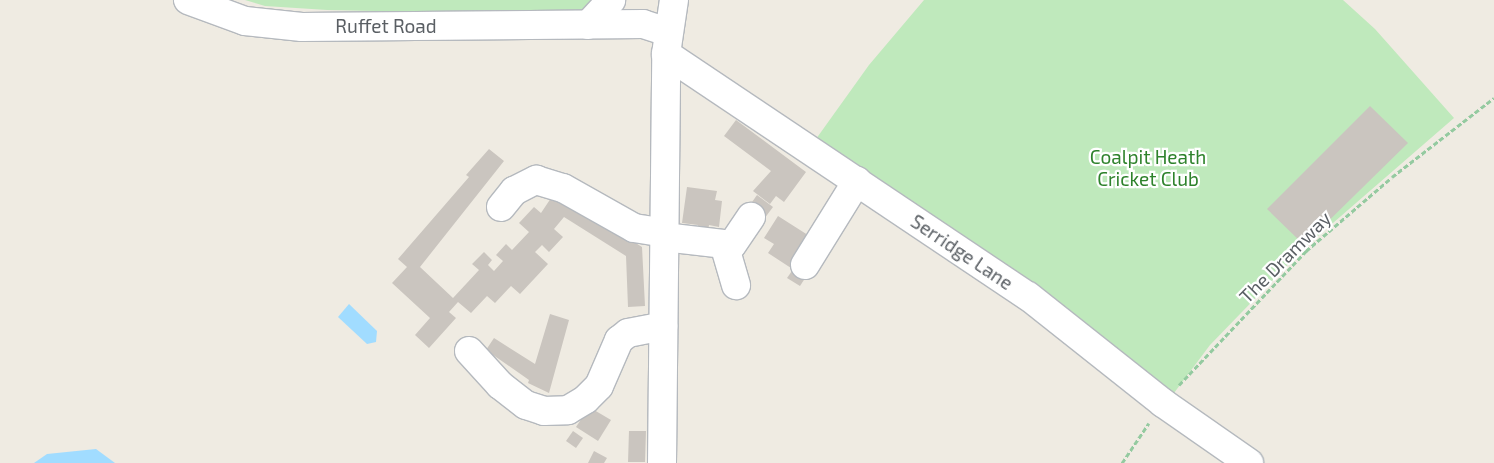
<!DOCTYPE html>
<style>
body{margin:0}
#map{position:relative;width:1494px;height:463px;overflow:hidden;background:#efebe2;font-family:"Exo 2",sans-serif}
div>[style]{position:absolute}
.green>*{inset:0;background:#bfe9bc}
.water>*{inset:0;background:#a1dcff}
.building>*{inset:0;background:#cac5bf}
.path>*{height:3px;margin-top:-1.5px;transform-origin:0;background:repeating-linear-gradient(90deg,#94caa0 0 5px,transparent 0 7.5px)}
.roads{filter:drop-shadow(1px 0 #b5b9be) drop-shadow(-1px 0 #b5b9be) drop-shadow(0 1px #b5b9be) drop-shadow(0 -1px #b5b9be)}
.minor>*{height:28px;margin:-14px;padding:0 14px;transform-origin:14px;border-radius:14px;background:#fff}
span{translate:-50% -50%;white-space:nowrap;text-align:center;line-height:1.15;-webkit-text-stroke:4.5px #fff;paint-order:stroke}
.street-label{font-size:19px;color:#5a5f64}
.park-label{font-size:19px;color:#2e822c}
</style>
<div id="map">
<div class="green">
<div style="clip-path:polygon(245px 0,591px 0,577px 15px,327px 10px,265px 6px)"></div>
<div style="clip-path:polygon(924px 0,1343px 0,1375px 29px,1454px 118px,1303px 249px,1210px 345px,1168px 401px,816px 139px,869px 65px)"></div>
</div>
<div class="water">
<div style="clip-path:polygon(349px 304px,377px 331px,376px 342px,367px 344px,338px 317px)"></div>
<div style="clip-path:polygon(96px 449px,115px 463px,34px 463px,47px 454px)"></div>
</div>
<div class="building">
<div style="clip-path:polygon(1370px 106px,1408px 143px,1304px 245px,1267px 209px)"></div>
<div style="clip-path:polygon(736px 120px,806px 172px,784px 202px,776px 196px,770px 204px,753px 191px,771px 171px,724px 136px)"></div>
<div style="clip-path:polygon(489px 149px,504px 161px,420px 267px,453px 298px,479px 270px,472px 264px,484px 252px,492px 260px,488px 265px,494px 271px,503px 261px,496px 255px,506px 244px,512px 250px,529px 232px,519px 223px,534px 207px,541px 213px,555px 192px,642px 247px,645px 306px,628px 307px,626px 256px,564px 217px,554px 229px,563px 237px,549px 252px,542px 245px,535px 252px,548px 264px,520px 294px,511px 286px,495px 303px,487px 296px,471px 313px,458px 302px,449px 312px,456px 318px,429px 348px,415px 335px,430px 318px,392px 283px,407px 267px,398px 259px,469px 177px,466px 175px)"></div>
<div style="clip-path:polygon(687px 187px,717px 191px,715px 200px,722px 201px,719px 227px,709px 225px,708px 232px,699px 231px,698px 225px,682px 223px)"></div>
<div style="clip-path:polygon(757px 195px,773px 207px,761px 223px,745px 212px)"></div>
<div style="clip-path:polygon(778px 216px,811px 237px,791px 268px,768px 253px,774px 244px,764px 238px)"></div>
<div style="clip-path:polygon(799px 261px,811px 269px,800px 286px,787px 278px)"></div>
<div style="clip-path:polygon(550px 314px,569px 320px,549px 393px,528px 383px,529px 380px,486px 350px,494px 338px,535px 364px)"></div>
<div style="clip-path:polygon(589px 407px,611px 420px,598px 441px,576px 427px)"></div>
<div style="clip-path:polygon(573px 431px,583px 438px,576px 448px,566px 441px)"></div>
<div style="clip-path:polygon(629px 431px,646px 431px,645px 462px,628px 462px)"></div>
<div style="clip-path:polygon(594px 451px,607px 458px,604px 463px,588px 463px)"></div>
</div>
<div class="path">
<div style="left:1179px;top:385px;width:185px;rotate:-46.5deg"></div>
<div style="left:1306px;top:251px;width:113px;rotate:-40.7deg"></div>
<div style="left:1392px;top:177px;width:129px;rotate:-37.8deg"></div>
<div style="left:1122px;top:463px;width:48px;rotate:-56deg"></div>
</div>
<div class="roads">
<div class="minor">
<div style="left:188px;top:0;width:61px;rotate:20.2deg"></div>
<div style="left:245px;top:21px;width:57px;rotate:6deg"></div>
<div style="left:302px;top:27px;width:341px;rotate:-0.5deg"></div>
<div style="left:643px;top:24px;width:26px;rotate:18deg"></div>
<div style="left:588px;top:25px;width:34px;rotate:-47deg"></div>
<div style="left:666px;top:54px;width:435px;rotate:33.8deg"></div>
<div style="left:1028px;top:296px;width:172px;rotate:38.4deg"></div>
<div style="left:1163px;top:403px;width:105px;rotate:34.9deg"></div>
<div style="left:501px;top:207px;width:21px;rotate:-51deg"></div>
<div style="left:514px;top:191px;width:25px;rotate:-27deg"></div>
<div style="left:536px;top:180px;width:28px;rotate:17deg"></div>
<div style="left:563px;top:188px;width:81px;rotate:29.4deg"></div>
<div style="left:634px;top:228px;width:30px;rotate:9deg"></div>
<div style="left:664px;top:237px;width:68px;rotate:6.7deg"></div>
<div style="left:732px;top:245px;width:34px;rotate:-56deg"></div>
<div style="left:724px;top:244px;width:43px;rotate:73.7deg"></div>
<div style="left:805px;top:265px;width:99px;rotate:-58.2deg"></div>
<div style="left:469px;top:351px;width:46px;rotate:47.6deg"></div>
<div style="left:500px;top:385px;width:33px;rotate:38deg"></div>
<div style="left:526px;top:405px;width:19px;rotate:18deg"></div>
<div style="left:544px;top:411px;width:24px;rotate:-2deg"></div>
<div style="left:568px;top:410px;width:21px;rotate:-31deg"></div>
<div style="left:586px;top:399px;width:18px;rotate:-45deg"></div>
<div style="left:599px;top:386px;width:50px;rotate:-66.5deg"></div>
<div style="left:619px;top:340px;width:11px;rotate:-38deg"></div>
<div style="left:628px;top:333px;width:36px;rotate:-11deg"></div>
<div style="left:662px;top:463px;width:409px;rotate:-89.4deg"></div>
<div style="left:666px;top:54px;width:55px;rotate:-81.6deg"></div>
</div>
</div>
<div class="street-label">
<span style="left:386px;top:26px">Ruffet Road</span>
<span style="left:962px;top:252px;rotate:34deg">Serridge Lane</span>
<span style="left:1285px;top:257px;rotate:-45deg">The Dramway</span>
</div>
<div class="park-label">
<span style="left:1148px;top:168px">Coalpit Heath<br>Cricket Club</span>
</div>
</div>
